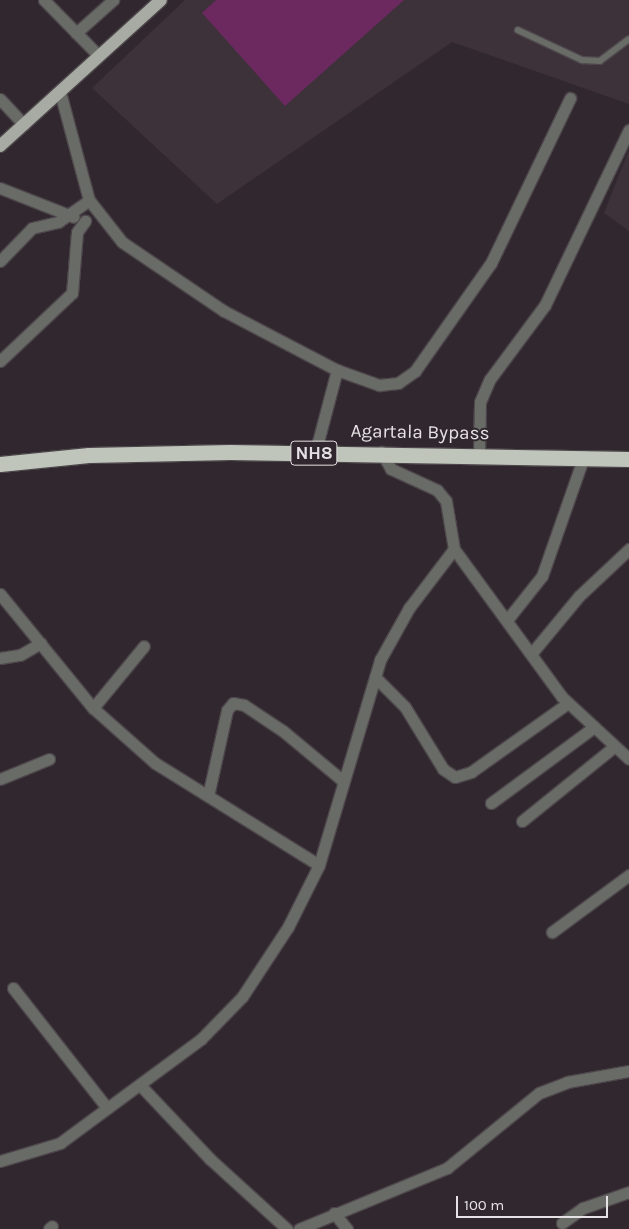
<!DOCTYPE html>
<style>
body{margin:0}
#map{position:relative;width:629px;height:1229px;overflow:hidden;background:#30282e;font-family:Karla,sans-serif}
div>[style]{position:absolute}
.built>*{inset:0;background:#3d323a}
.building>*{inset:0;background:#6b295f}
.roads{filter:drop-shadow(1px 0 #4d464b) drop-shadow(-1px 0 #4d464b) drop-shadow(0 1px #4d464b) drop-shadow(0 -1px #4d464b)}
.lane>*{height:5.5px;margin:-2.75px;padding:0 2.75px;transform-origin:2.75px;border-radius:2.75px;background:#696b67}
.street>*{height:11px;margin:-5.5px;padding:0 5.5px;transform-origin:5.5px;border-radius:5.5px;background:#696b67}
.primary>*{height:12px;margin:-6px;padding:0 6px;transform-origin:6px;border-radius:6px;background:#a7aba3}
.highway>*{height:15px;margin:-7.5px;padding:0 7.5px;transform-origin:7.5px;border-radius:7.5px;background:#bfc5bb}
span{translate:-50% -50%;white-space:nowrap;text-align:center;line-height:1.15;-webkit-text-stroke:4px #30282e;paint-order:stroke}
.shield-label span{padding:1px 4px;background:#30282e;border:1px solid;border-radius:4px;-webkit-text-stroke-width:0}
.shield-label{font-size:18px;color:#e6e1e4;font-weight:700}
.street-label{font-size:19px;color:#e6e1e4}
.scale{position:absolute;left:456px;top:1196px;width:152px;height:22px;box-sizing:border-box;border:2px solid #e6e1e4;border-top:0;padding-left:6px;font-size:15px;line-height:18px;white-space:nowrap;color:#e6e1e4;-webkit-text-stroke:4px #30282e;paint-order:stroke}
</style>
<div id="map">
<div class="built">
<div style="clip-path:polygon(185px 0,629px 0,629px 104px,452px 42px,217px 204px,92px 88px)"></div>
<div style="clip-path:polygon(629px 150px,629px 231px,604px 213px)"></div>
</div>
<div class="building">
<div style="clip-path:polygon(216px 0,404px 0,285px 106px,202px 13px)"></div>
</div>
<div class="roads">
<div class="lane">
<div style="left:518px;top:30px;width:71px;rotate:25.1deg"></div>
<div style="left:582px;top:60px;width:18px;rotate:3deg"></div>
<div style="left:600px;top:61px;width:36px;rotate:-37deg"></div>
</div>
<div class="street">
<div style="left:44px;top:0;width:78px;rotate:45.5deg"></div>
<div style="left:76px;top:33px;width:50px;rotate:-41.7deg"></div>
<div style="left:60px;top:92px;width:112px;rotate:75deg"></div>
<div style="left:89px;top:200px;width:53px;rotate:51.8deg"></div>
<div style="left:122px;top:242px;width:123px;rotate:34.1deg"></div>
<div style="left:224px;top:311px;width:127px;rotate:27.6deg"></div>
<div style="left:337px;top:370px;width:45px;rotate:19.7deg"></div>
<div style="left:379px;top:385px;width:19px;rotate:-6deg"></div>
<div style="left:398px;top:383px;width:21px;rotate:-35deg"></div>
<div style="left:415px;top:371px;width:132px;rotate:-54.9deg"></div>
<div style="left:491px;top:263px;width:183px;rotate:-64.4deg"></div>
<div style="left:0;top:99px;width:35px;rotate:47deg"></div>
<div style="left:0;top:188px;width:79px;rotate:21.4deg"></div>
<div style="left:0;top:261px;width:46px;rotate:-45.9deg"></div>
<div style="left:32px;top:228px;width:27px;rotate:-13deg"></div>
<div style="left:58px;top:222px;width:38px;rotate:-35deg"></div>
<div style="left:0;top:361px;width:99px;rotate:-43.4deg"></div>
<div style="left:72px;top:293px;width:61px;rotate:-85.3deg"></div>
<div style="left:77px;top:232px;width:14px;rotate:-54deg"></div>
<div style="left:315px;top:453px;width:86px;rotate:-75.2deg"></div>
<div style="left:479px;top:454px;width:52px;rotate:-88.9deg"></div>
<div style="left:480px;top:402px;width:25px;rotate:-67deg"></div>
<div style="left:490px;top:379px;width:92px;rotate:-53.4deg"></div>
<div style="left:545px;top:305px;width:194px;rotate:-64.4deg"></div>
<div style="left:454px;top:549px;width:183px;rotate:53.9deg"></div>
<div style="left:562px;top:697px;width:91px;rotate:42.8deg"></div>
<div style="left:0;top:594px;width:147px;rotate:50.8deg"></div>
<div style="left:93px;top:708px;width:83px;rotate:41.6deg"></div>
<div style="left:155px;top:763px;width:193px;rotate:31.9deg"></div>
<div style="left:507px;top:620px;width:56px;rotate:-51.5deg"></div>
<div style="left:542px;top:576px;width:127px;rotate:-70.7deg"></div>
<div style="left:531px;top:654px;width:75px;rotate:-50.4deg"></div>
<div style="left:579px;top:596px;width:69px;rotate:-43.2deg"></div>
<div style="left:0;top:658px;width:20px;rotate:-9deg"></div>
<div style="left:20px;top:655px;width:24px;rotate:-30deg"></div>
<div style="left:375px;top:677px;width:42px;rotate:45deg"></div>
<div style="left:405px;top:707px;width:73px;rotate:58.5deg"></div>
<div style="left:443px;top:769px;width:14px;rotate:34deg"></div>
<div style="left:455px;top:777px;width:17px;rotate:-17deg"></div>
<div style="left:471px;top:772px;width:119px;rotate:-35.4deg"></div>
<div style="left:93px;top:708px;width:80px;rotate:-50.6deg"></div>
<div style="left:0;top:779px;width:53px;rotate:-22.2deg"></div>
<div style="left:208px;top:796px;width:88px;rotate:-77.5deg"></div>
<div style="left:227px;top:710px;width:9px;rotate:-49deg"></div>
<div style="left:233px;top:703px;width:11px;rotate:10deg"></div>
<div style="left:244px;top:705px;width:47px;rotate:33.7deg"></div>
<div style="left:283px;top:731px;width:77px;rotate:39.7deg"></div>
<div style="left:491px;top:803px;width:128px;rotate:-36.4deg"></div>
<div style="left:522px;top:821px;width:119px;rotate:-38.9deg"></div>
<div style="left:552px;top:932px;width:96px;rotate:-36.5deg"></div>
<div style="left:13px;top:988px;width:152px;rotate:51.9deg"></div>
<div style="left:140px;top:1085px;width:102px;rotate:46.6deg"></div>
<div style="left:210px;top:1159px;width:104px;rotate:42.3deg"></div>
<div style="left:0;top:1161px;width:63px;rotate:-16.7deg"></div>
<div style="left:60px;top:1143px;width:175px;rotate:-36.4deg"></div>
<div style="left:201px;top:1039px;width:59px;rotate:-45.7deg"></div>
<div style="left:242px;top:997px;width:84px;rotate:-56.7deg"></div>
<div style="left:288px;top:927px;width:69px;rotate:-63.4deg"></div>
<div style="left:319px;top:865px;width:214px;rotate:-73.4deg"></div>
<div style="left:380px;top:660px;width:60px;rotate:-60.9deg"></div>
<div style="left:409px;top:608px;width:74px;rotate:-52.7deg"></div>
<div style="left:454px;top:549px;width:49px;rotate:-99.5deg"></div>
<div style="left:446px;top:501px;width:14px;rotate:-129deg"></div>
<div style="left:437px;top:490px;width:51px;rotate:-155.5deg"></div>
<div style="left:391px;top:469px;width:20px;rotate:-120deg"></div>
<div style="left:334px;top:1213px;width:21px;rotate:51deg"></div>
<div style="left:562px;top:1223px;width:26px;rotate:-36deg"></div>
<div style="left:583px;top:1208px;width:49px;rotate:-19.2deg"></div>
<div style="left:49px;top:1229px;width:4px;rotate:-45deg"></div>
<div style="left:299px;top:1229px;width:160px;rotate:-22.4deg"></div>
<div style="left:447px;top:1168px;width:119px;rotate:-39.2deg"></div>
<div style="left:539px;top:1093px;width:30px;rotate:-21deg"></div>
<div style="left:567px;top:1082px;width:63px;rotate:-10.1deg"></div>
</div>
<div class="primary">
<div style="left:0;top:146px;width:217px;rotate:-42.2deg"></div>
</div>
<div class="highway">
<div style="left:0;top:464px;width:89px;rotate:-5.8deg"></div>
<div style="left:89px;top:455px;width:141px;rotate:-1.2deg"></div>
<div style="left:230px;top:452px;width:399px;rotate:1deg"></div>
</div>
</div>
<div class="shield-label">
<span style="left:314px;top:453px">NH8</span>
</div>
<div class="street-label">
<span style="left:420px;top:433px;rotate:1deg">Agartala Bypass</span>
</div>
<div class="scale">100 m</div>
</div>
